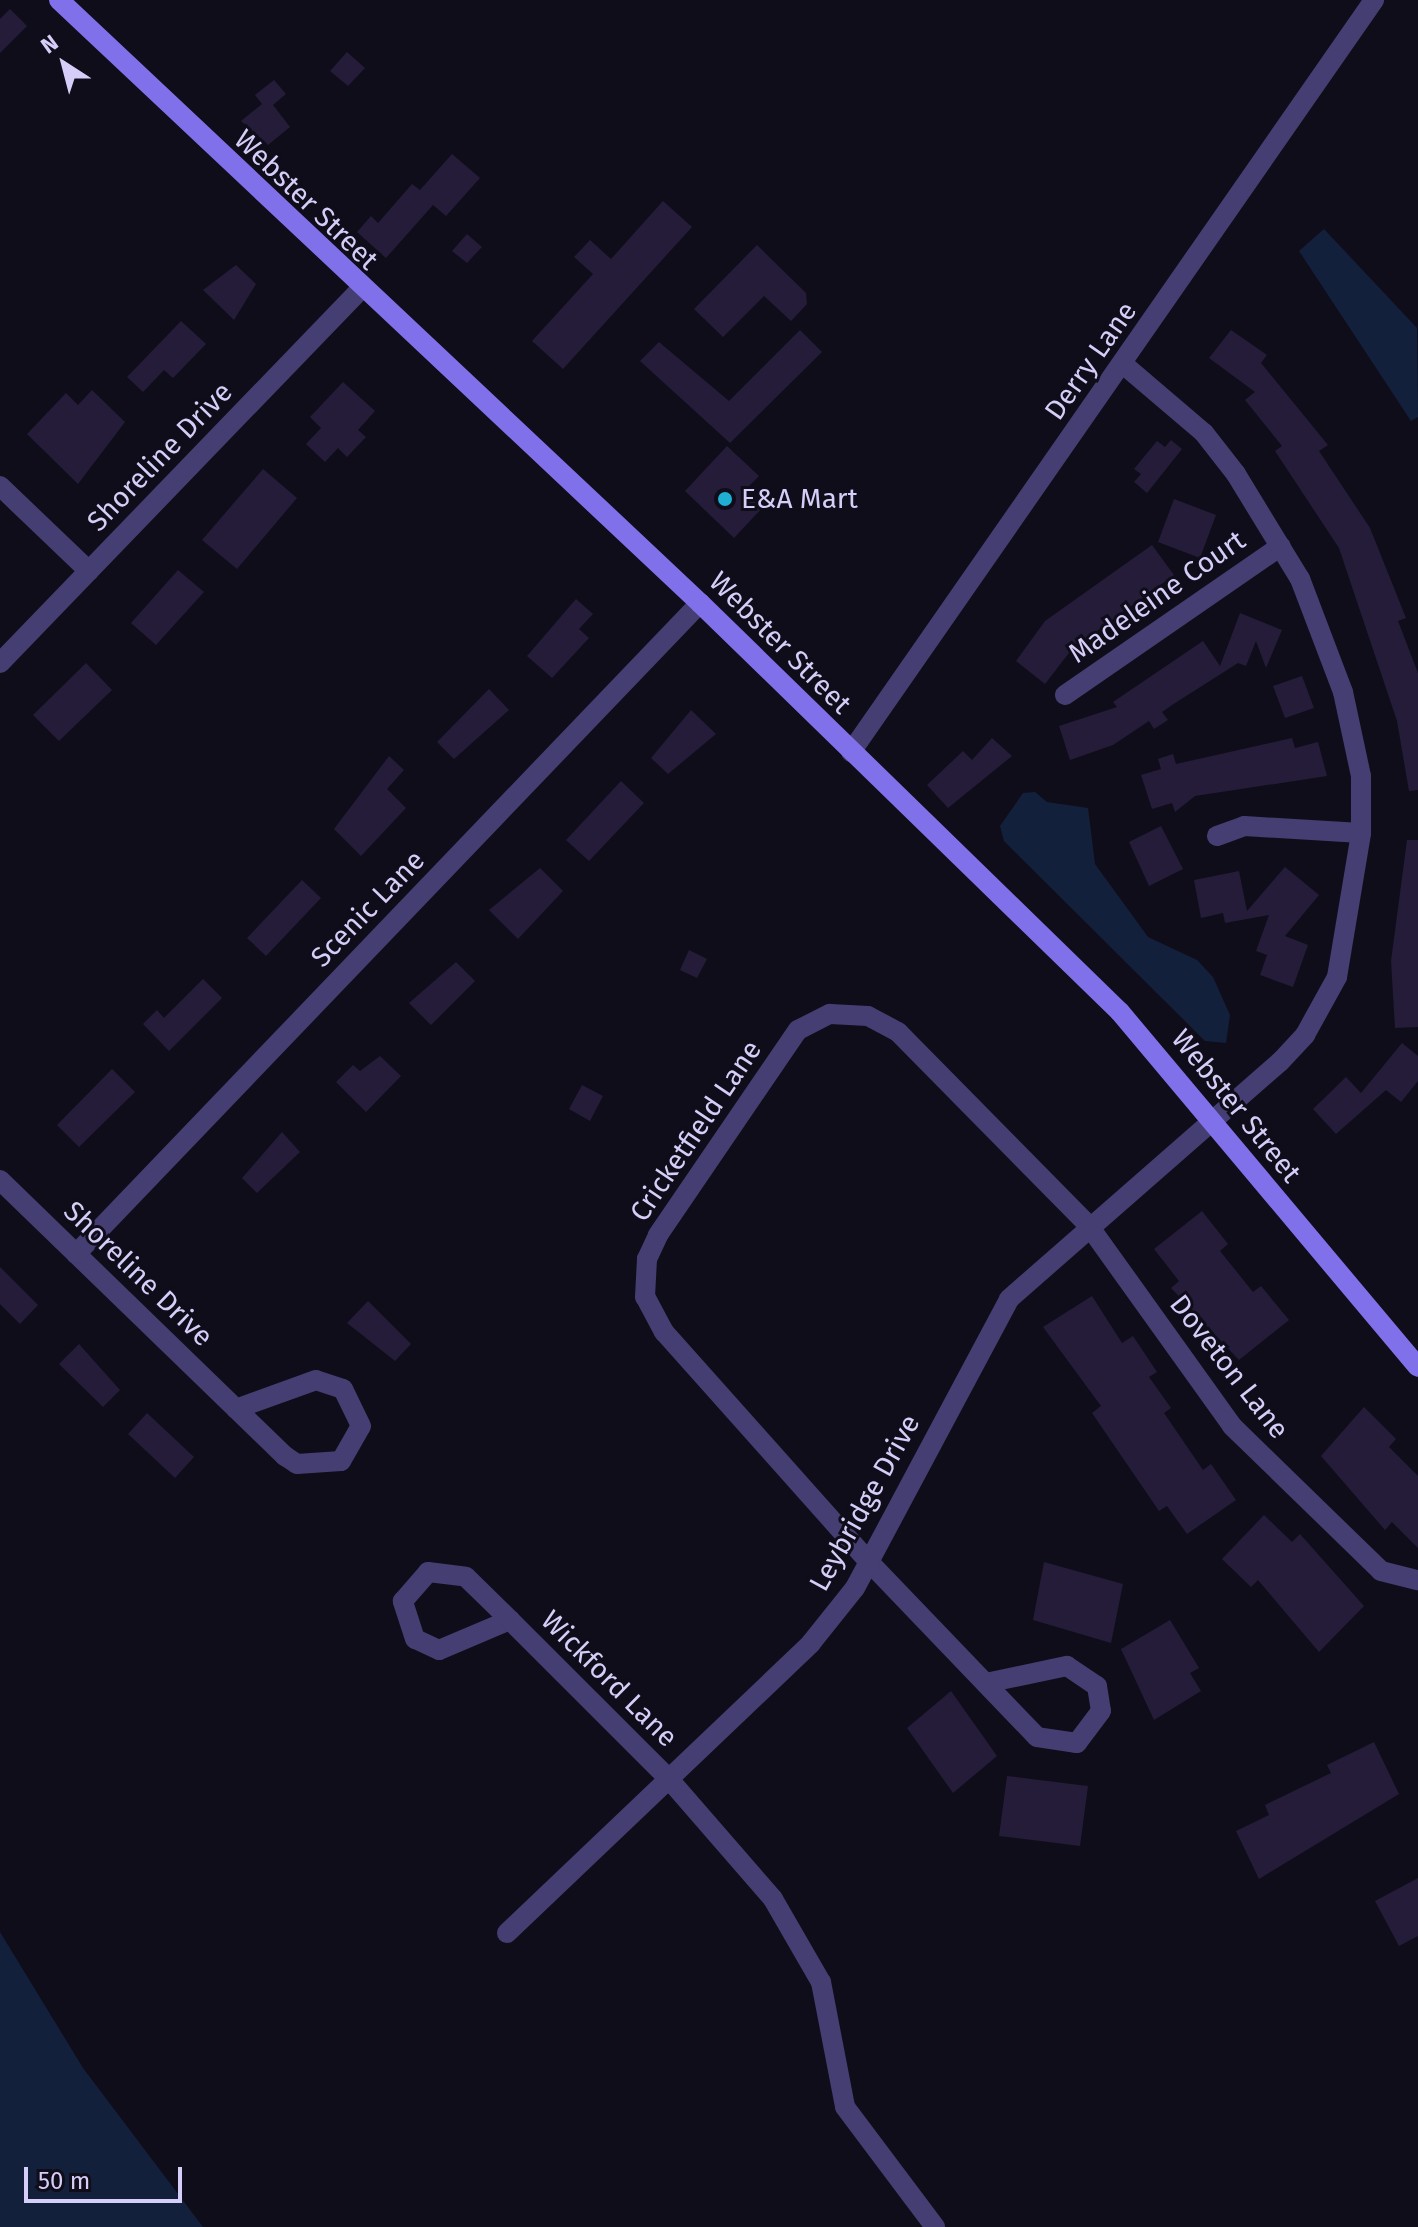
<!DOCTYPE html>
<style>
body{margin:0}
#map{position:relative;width:1418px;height:2227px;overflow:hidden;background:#100d1a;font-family:"Fira Sans",sans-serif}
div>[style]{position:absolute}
.water>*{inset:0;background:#13203c}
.building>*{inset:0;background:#241c38}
.street>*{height:20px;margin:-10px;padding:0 10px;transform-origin:10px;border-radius:10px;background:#453e72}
.secondary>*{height:20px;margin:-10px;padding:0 10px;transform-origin:10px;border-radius:10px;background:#8071eb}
.dots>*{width:22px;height:22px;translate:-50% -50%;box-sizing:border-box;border:4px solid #100d1a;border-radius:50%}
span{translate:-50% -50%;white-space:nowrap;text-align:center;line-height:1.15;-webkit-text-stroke:6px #100d1a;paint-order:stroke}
.street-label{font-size:28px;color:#d6cdf8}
.poi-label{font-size:28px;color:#d6cdf8}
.left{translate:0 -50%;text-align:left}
.north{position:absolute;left:24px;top:24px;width:80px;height:80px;-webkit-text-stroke:6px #100d1a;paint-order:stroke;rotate:324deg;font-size:22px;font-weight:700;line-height:32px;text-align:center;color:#d6cdf8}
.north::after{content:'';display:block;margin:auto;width:28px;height:36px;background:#d6cdf8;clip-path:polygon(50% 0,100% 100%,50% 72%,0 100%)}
.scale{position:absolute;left:24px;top:2167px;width:158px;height:36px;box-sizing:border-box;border:4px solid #d6cdf8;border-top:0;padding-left:10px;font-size:24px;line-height:28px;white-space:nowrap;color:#d6cdf8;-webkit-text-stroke:6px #100d1a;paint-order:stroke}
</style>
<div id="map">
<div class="water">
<div style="clip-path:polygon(1324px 229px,1417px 328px,1418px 417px,1411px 421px,1299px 251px)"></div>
<div style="clip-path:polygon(1035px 792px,1047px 802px,1088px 808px,1095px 864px,1148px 937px,1197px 960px,1213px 977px,1230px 1015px,1226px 1043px,1205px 1041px,1004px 841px,1000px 826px,1023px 793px)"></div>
<div style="clip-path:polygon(0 1932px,83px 2068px,203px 2227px,0 2227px)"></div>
</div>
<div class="building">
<div style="clip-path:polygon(10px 9px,27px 26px,0 53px,0 19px)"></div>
<div style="clip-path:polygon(347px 52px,365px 68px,348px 86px,330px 71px)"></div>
<div style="clip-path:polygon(274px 80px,286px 94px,273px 105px,290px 127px,268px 145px,241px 121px,262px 104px,255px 95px)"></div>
<div style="clip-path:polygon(452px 154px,480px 178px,446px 216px,433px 205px,386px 258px,357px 232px,371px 216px,378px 223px,412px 184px,420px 190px)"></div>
<div style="clip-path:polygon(663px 201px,692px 227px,563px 369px,532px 341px,593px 274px,574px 257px,590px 240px,611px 259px)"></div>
<div style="clip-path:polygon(467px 234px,482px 247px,467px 263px,452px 251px)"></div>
<div style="clip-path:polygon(757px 245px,806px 293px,807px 304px,791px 321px,764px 296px,723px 337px,694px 309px)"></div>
<div style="clip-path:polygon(236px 265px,256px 284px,234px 320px,203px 290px)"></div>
<div style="clip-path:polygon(181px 321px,206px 344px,173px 378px,164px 370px,143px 392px,127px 377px)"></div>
<div style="clip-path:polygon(800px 330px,822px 352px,730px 443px,640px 361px,659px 342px,729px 401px)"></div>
<div style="clip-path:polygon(1231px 330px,1267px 355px,1261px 363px,1328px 445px,1319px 451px,1370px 528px,1406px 618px,1398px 621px,1418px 673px,1418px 790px,1409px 791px,1397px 721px,1339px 548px,1275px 451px,1282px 446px,1245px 400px,1255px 392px,1209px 358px)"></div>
<div style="clip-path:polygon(343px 382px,375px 411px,358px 430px,366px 437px,347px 457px,338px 448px,325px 462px,306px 444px,321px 428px,310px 417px)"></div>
<div style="clip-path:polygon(92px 390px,125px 422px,78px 484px,27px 434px,66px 393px,78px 405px)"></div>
<div style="clip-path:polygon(1171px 440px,1182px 449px,1147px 493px,1134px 482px,1141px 474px,1134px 469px,1157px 441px,1165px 447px)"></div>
<div style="clip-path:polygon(727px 446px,759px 476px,746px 489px,764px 506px,734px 538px,685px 491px)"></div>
<div style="clip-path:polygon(263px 469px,297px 498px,237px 569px,202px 540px)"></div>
<div style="clip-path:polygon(1174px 499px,1216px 515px,1200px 558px,1158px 542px)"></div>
<div style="clip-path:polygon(1152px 545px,1174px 575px,1072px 649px,1045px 684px,1016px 661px,1045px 621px)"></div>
<div style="clip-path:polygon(178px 570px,204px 592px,156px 645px,131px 623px)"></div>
<div style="clip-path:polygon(576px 599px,593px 614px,579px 629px,589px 638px,552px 678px,527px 656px)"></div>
<div style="clip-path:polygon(1240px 613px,1282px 630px,1266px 668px,1256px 641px,1246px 666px,1238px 663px,1172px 705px,1162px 712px,1168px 720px,1154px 729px,1149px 721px,1113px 745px,1070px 760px,1059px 726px,1117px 707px,1113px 702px,1203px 641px,1220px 666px)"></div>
<div style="clip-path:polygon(86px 663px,112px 690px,59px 741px,33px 715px)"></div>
<div style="clip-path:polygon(1302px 676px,1314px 708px,1285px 718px,1273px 686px)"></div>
<div style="clip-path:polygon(489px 689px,509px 710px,454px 759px,437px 742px)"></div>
<div style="clip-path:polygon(691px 710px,716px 734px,668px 774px,651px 758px)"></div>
<div style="clip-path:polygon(992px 738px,1012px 756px,948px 808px,927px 785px,963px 751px,972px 760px)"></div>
<div style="clip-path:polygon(1292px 738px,1295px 748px,1318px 742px,1327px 776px,1195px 796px,1175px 812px,1172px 803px,1152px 809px,1141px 775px,1161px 769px,1158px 759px,1173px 754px,1176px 764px)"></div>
<div style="clip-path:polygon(389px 756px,404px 770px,387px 789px,406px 808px,361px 856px,334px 829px)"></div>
<div style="clip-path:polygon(621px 781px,644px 803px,589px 861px,566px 840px)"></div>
<div style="clip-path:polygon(1161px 826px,1183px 869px,1149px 886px,1129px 842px)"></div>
<div style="clip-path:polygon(1407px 840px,1418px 840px,1418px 1027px,1395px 1028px,1391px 961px)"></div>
<div style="clip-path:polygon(1285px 867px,1319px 895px,1285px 936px,1308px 945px,1293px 987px,1260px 975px,1267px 955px,1256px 951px,1269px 915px,1225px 923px,1223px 913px,1201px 918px,1194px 880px,1239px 871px,1247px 911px)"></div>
<div style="clip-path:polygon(540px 868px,563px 891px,518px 939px,489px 910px)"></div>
<div style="clip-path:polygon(302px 880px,321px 898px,266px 956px,247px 938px)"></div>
<div style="clip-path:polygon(689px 950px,707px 959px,697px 978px,680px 970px)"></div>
<div style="clip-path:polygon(456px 962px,475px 981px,431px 1025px,409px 1003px)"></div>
<div style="clip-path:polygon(203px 979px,222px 998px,169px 1051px,143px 1024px,157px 1010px,164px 1018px)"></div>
<div style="clip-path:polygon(1402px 1043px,1418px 1056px,1418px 1081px,1401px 1102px,1386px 1090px,1336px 1134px,1313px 1109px,1346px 1077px,1361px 1093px)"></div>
<div style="clip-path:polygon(380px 1056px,401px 1076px,366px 1112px,336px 1082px,353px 1065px,360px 1071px)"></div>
<div style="clip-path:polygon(112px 1069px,135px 1092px,79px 1147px,57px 1125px)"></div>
<div style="clip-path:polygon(582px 1085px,603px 1096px,590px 1121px,569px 1109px)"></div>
<div style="clip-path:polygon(282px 1132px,300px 1152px,257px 1193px,242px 1178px)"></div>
<div style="clip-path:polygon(1202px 1211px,1228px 1244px,1220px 1251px,1253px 1292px,1261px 1286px,1289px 1320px,1239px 1360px,1171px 1288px,1179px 1281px,1154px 1249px)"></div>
<div style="clip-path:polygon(0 1267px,38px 1305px,20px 1324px,0 1304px)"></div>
<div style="clip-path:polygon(1092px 1296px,1122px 1343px,1133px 1336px,1157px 1372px,1149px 1377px,1171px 1408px,1164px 1413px,1203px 1470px,1211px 1464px,1236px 1500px,1187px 1534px,1167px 1506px,1159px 1511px,1092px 1413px,1101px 1406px,1043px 1327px)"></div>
<div style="clip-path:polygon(368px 1301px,411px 1344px,395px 1361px,347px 1323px)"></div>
<div style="clip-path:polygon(79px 1344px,120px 1390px,103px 1407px,59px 1364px)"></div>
<div style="clip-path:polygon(1364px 1407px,1396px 1439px,1389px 1447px,1418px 1476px,1418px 1548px,1392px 1522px,1385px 1530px,1321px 1456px)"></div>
<div style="clip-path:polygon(147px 1413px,194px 1457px,175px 1478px,128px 1434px)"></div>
<div style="clip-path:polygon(1264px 1515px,1292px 1542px,1300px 1534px,1364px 1606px,1319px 1652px,1258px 1580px,1251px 1587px,1222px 1559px)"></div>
<div style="clip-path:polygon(1044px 1562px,1123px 1584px,1111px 1643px,1033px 1620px)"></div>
<div style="clip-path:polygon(1170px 1620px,1199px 1668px,1190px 1673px,1201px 1691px,1154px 1720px,1121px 1649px)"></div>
<div style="clip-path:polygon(951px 1691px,997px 1756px,953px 1793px,907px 1728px)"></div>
<div style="clip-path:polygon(1374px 1742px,1399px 1794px,1259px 1879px,1236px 1831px,1269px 1815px,1265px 1805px,1331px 1773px,1327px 1765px)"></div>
<div style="clip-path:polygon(1007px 1776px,1088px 1786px,1080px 1846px,999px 1836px)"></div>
<div style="clip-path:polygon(1418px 1878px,1418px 1936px,1399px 1946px,1375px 1901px)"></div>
</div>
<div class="street">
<div style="left:0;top:486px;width:123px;rotate:43.7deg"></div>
<div style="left:0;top:663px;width:518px;rotate:-46.02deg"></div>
<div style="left:1065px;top:695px;width:262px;rotate:-34.6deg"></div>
<div style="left:851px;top:752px;width:916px;rotate:-55.18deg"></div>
<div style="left:1217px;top:836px;width:29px;rotate:-20deg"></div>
<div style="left:1244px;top:826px;width:117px;rotate:3.4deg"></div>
<div style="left:0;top:1180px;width:397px;rotate:44.1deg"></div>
<div style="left:285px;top:1456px;width:14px;rotate:34deg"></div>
<div style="left:297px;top:1464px;width:44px;rotate:-3.9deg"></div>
<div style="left:341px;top:1461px;width:40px;rotate:-60.3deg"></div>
<div style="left:361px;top:1426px;width:41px;rotate:-115.9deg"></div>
<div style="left:343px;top:1389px;width:28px;rotate:-162deg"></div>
<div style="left:316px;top:1380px;width:85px;rotate:160.1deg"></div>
<div style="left:76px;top:1254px;width:902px;rotate:-46.21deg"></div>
<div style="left:510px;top:1620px;width:77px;rotate:157.1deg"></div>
<div style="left:439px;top:1650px;width:26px;rotate:-155deg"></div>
<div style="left:415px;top:1639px;width:40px;rotate:-108deg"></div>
<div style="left:403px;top:1601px;width:38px;rotate:-49deg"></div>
<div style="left:428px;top:1572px;width:38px;rotate:7deg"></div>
<div style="left:466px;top:1577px;width:62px;rotate:44.3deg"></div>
<div style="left:510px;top:1620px;width:223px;rotate:45deg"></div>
<div style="left:668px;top:1778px;width:160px;rotate:49deg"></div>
<div style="left:773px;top:1899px;width:96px;rotate:60deg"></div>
<div style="left:821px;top:1982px;width:127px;rotate:79.1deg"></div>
<div style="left:845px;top:2107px;width:150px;rotate:53.1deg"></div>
<div style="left:986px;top:1683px;width:83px;rotate:-11.9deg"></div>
<div style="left:1067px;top:1666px;width:36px;rotate:34deg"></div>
<div style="left:1097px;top:1686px;width:25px;rotate:81deg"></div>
<div style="left:1101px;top:1711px;width:40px;rotate:127deg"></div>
<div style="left:1077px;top:1743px;width:40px;rotate:-171.5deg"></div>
<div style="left:1037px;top:1737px;width:241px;rotate:-133.8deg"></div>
<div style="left:870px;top:1563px;width:310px;rotate:-131.7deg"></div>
<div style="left:664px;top:1332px;width:40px;rotate:-118deg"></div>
<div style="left:645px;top:1297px;width:38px;rotate:-87deg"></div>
<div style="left:647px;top:1259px;width:26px;rotate:-65deg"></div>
<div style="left:658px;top:1235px;width:248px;rotate:-55.7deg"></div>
<div style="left:798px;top:1030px;width:36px;rotate:-27deg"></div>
<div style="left:830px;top:1014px;width:38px;rotate:3deg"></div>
<div style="left:868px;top:1016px;width:34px;rotate:28deg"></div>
<div style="left:898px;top:1032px;width:272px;rotate:45.4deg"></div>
<div style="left:1089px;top:1226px;width:246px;rotate:54.4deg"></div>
<div style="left:1232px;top:1426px;width:208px;rotate:44.2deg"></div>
<div style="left:1381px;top:1571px;width:38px;rotate:14deg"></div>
<div style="left:507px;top:1933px;width:420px;rotate:-43.6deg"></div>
<div style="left:811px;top:1643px;width:70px;rotate:-51.3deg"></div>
<div style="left:855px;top:1588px;width:327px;rotate:-61.9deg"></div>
<div style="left:1009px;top:1299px;width:360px;rotate:-41.2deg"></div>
<div style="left:1280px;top:1062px;width:37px;rotate:-47deg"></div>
<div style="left:1305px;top:1035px;width:66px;rotate:-61.1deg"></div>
<div style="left:1337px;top:977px;width:146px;rotate:-80.5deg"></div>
<div style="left:1361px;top:833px;width:57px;rotate:-90deg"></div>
<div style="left:1361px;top:776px;width:86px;rotate:-102.1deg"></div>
<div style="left:1343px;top:692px;width:121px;rotate:-110.8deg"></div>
<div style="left:1300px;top:579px;width:123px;rotate:-121.4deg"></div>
<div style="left:1236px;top:474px;width:52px;rotate:-128deg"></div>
<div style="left:1204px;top:433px;width:105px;rotate:-139.6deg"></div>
</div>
<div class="secondary">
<div style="left:59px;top:0;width:880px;rotate:43.25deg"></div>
<div style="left:700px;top:603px;width:586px;rotate:44.24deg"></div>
<div style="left:1120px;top:1012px;width:463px;rotate:50deg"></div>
</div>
<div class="dots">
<div style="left:725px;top:499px;background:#1eafd3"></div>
</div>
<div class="street-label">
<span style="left:306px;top:200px;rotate:44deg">Webster Street</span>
<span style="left:1091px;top:361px;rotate:-55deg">Derry Lane</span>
<span style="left:160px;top:457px;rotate:-46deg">Shoreline Drive</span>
<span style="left:1157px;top:597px;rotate:-35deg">Madeleine Court</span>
<span style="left:780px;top:643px;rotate:45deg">Webster Street</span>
<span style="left:368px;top:909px;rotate:-46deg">Scenic Lane</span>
<span style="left:1236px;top:1106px;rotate:51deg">Webster Street</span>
<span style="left:696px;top:1131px;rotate:-56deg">Cricketfield Lane</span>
<span style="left:138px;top:1274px;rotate:44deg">Shoreline Drive</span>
<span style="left:1229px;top:1367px;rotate:52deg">Doveton Lane</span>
<span style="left:865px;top:1503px;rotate:-61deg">Leybridge Drive</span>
<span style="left:609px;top:1679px;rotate:45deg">Wickford Lane</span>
</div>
<div class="poi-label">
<span class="left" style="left:741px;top:499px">E&amp;A Mart</span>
</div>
<div class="north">N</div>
<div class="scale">50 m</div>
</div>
